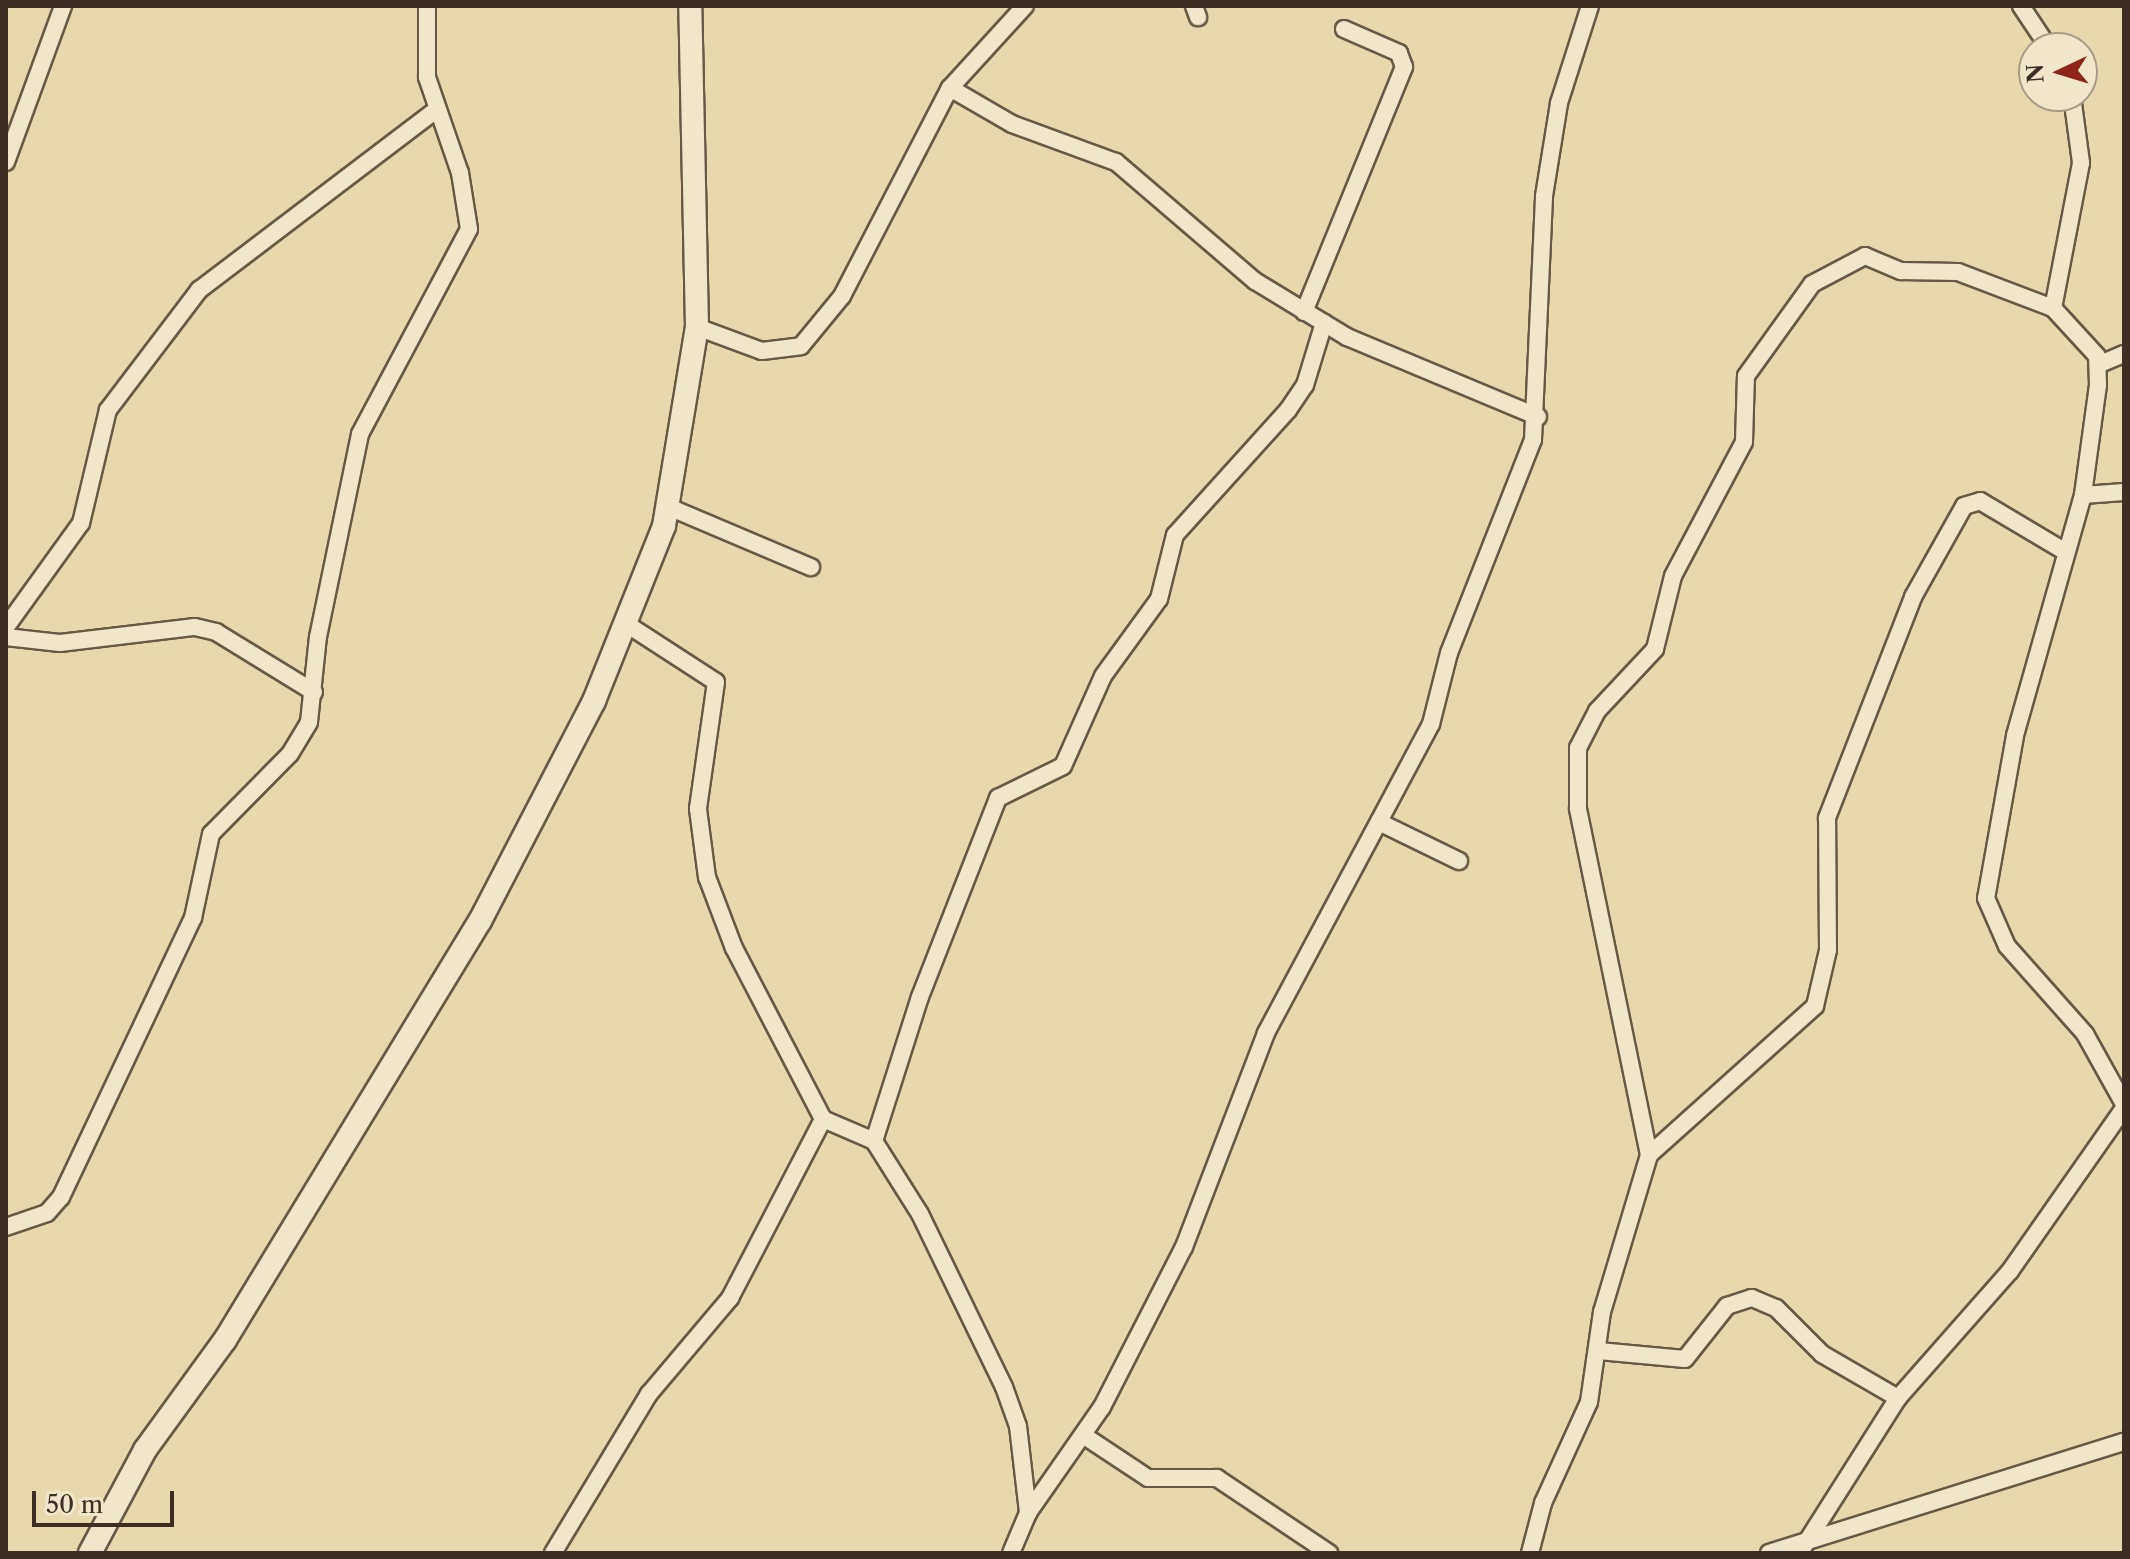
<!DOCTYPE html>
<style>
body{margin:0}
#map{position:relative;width:2130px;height:1559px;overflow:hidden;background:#e8d9ad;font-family:"Libre Caslon Text",serif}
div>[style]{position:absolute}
.roads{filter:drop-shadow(2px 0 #675946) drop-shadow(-2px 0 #675946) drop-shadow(0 2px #675946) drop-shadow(0 -2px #675946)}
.street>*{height:16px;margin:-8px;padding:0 8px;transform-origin:8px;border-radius:8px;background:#f0e6ca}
.secondary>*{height:22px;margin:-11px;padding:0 11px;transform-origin:11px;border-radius:11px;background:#f0e6ca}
span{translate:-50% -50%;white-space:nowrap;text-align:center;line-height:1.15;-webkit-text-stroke:8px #f0e6ca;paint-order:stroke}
.frame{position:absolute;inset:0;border:8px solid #3c2e24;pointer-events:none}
.north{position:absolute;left:2018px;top:32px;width:80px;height:80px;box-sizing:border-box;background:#f0e6ca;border:2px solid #a89c88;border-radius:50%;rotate:266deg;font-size:22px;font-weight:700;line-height:32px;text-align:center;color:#3c2e24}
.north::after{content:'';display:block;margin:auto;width:28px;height:36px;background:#8f2418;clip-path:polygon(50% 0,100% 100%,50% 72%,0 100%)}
.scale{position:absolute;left:32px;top:1491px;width:142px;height:36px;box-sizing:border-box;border:4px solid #3c2e24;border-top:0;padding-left:10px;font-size:24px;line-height:28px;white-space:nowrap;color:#3c2e24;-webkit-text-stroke:6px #f0e6ca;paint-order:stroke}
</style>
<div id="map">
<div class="roads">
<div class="street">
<div style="left:1194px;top:6px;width:12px;rotate:70deg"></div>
<div style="left:2021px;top:6px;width:50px;rotate:56.3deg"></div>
<div style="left:950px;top:88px;width:72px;rotate:30.1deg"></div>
<div style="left:1012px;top:124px;width:111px;rotate:20.1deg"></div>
<div style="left:1116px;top:162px;width:183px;rotate:40.6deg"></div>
<div style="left:1255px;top:281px;width:108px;rotate:31.3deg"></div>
<div style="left:1347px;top:337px;width:207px;rotate:22.7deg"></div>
<div style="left:2072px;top:96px;width:68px;rotate:82.3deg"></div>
<div style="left:2081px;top:163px;width:148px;rotate:100.9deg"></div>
<div style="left:2053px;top:308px;width:65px;rotate:47.5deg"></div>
<div style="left:2097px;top:356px;width:29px;rotate:88deg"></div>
<div style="left:2098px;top:385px;width:111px;rotate:97.8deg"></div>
<div style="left:2083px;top:495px;width:250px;rotate:105.8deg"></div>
<div style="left:2015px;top:736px;width:165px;rotate:100.1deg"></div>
<div style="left:1986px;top:898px;width:52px;rotate:66.4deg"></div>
<div style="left:2007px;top:946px;width:118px;rotate:48.4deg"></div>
<div style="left:2085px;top:1034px;width:80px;rotate:60.9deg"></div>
<div style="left:6px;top:162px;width:166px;rotate:-69.9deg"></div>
<div style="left:1304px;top:312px;width:265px;rotate:-67.8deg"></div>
<div style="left:1404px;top:67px;width:15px;rotate:-110deg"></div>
<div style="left:1399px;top:53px;width:60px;rotate:-156.4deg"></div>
<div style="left:697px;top:327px;width:69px;rotate:20.3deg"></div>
<div style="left:762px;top:351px;width:39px;rotate:-7deg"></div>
<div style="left:801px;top:346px;width:65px;rotate:-50.6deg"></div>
<div style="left:842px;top:296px;width:234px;rotate:-62.6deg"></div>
<div style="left:950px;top:88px;width:111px;rotate:-47.6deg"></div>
<div style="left:2100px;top:364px;width:26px;rotate:-23deg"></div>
<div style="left:2083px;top:495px;width:41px;rotate:-4.2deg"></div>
<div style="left:671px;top:508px;width:152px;rotate:22.9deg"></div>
<div style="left:625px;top:623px;width:108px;rotate:33deg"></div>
<div style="left:716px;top:682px;width:128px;rotate:98.1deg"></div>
<div style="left:698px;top:809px;width:69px;rotate:82.5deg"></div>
<div style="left:707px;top:877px;width:76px;rotate:69.2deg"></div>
<div style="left:734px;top:948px;width:193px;rotate:62.5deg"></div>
<div style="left:823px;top:1119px;width:56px;rotate:23.3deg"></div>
<div style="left:874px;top:1141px;width:86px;rotate:57.8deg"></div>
<div style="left:920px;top:1214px;width:192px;rotate:64.1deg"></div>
<div style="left:1004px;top:1387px;width:41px;rotate:70.3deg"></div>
<div style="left:1018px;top:1426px;width:88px;rotate:83.4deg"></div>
<div style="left:1028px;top:1513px;width:43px;rotate:113deg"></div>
<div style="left:6px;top:627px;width:128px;rotate:-54.2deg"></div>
<div style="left:81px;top:523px;width:116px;rotate:-76.6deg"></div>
<div style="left:108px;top:410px;width:151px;rotate:-52.8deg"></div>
<div style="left:199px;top:290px;width:298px;rotate:-37.2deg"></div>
<div style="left:6px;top:637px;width:54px;rotate:6.3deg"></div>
<div style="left:60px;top:643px;width:136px;rotate:-6.8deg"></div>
<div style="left:195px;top:627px;width:22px;rotate:13deg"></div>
<div style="left:216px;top:632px;width:115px;rotate:31.5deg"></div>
<div style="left:1379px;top:822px;width:89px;rotate:26deg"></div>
<div style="left:874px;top:1141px;width:151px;rotate:-72.3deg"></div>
<div style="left:920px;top:997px;width:214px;rotate:-68.6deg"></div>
<div style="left:998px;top:798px;width:72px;rotate:-26.2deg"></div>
<div style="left:1063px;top:766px;width:98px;rotate:-66deg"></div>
<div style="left:1103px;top:676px;width:95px;rotate:-54deg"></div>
<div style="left:1159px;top:599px;width:66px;rotate:-76deg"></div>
<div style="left:1175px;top:535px;width:169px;rotate:-47.9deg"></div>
<div style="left:1288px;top:410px;width:30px;rotate:-56deg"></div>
<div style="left:1305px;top:385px;width:65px;rotate:-73deg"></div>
<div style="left:1649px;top:1155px;width:223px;rotate:-41.9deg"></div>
<div style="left:1815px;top:1006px;width:57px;rotate:-76.9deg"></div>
<div style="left:1828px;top:950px;width:132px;rotate:-90.4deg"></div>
<div style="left:1827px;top:818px;width:237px;rotate:-68.7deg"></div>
<div style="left:1913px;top:597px;width:104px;rotate:-60.7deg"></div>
<div style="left:1964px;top:506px;width:17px;rotate:-17deg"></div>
<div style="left:1980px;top:501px;width:100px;rotate:30.7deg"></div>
<div style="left:6px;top:1227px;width:43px;rotate:-18.9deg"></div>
<div style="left:47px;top:1213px;width:21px;rotate:-49deg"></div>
<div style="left:61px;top:1197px;width:309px;rotate:-64.7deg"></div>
<div style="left:193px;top:918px;width:86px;rotate:-77.9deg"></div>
<div style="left:211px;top:834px;width:112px;rotate:-45.4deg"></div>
<div style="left:290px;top:754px;width:37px;rotate:-59deg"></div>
<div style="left:309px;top:722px;width:85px;rotate:-84deg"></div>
<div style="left:318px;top:637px;width:207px;rotate:-78.3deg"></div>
<div style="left:360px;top:434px;width:232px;rotate:-62deg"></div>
<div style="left:469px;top:229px;width:57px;rotate:-99.1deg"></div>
<div style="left:460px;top:173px;width:102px;rotate:-109deg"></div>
<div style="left:427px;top:77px;width:71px;rotate:-90deg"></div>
<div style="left:1599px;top:1351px;width:86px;rotate:5.3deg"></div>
<div style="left:1685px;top:1359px;width:68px;rotate:-51.6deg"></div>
<div style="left:1727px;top:1306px;width:26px;rotate:-18deg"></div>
<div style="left:1752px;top:1298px;width:26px;rotate:23deg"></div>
<div style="left:1776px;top:1308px;width:65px;rotate:45deg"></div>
<div style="left:1822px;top:1354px;width:88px;rotate:30.1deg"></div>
<div style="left:1083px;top:1435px;width:78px;rotate:33.5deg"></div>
<div style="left:1148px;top:1478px;width:69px"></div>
<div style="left:1217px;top:1478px;width:135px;rotate:33.8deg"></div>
<div style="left:1028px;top:1513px;width:129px;rotate:-55.1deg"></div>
<div style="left:1102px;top:1407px;width:180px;rotate:-62.9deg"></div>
<div style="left:1184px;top:1247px;width:229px;rotate:-69deg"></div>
<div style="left:1266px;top:1033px;width:350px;rotate:-61.9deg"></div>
<div style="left:1431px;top:724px;width:73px;rotate:-75.8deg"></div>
<div style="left:1449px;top:653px;width:229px;rotate:-68.5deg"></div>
<div style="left:1533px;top:440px;width:244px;rotate:-87.4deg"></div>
<div style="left:1544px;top:196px;width:94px;rotate:-80.8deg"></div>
<div style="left:1559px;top:103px;width:102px;rotate:-72.3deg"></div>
<div style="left:1804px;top:1546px;width:175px;rotate:-57.6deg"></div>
<div style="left:1898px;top:1398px;width:169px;rotate:-48.6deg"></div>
<div style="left:2010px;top:1271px;width:199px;rotate:-55deg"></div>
<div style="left:553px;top:1553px;width:186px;rotate:-58.9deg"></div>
<div style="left:649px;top:1394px;width:126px;rotate:-49.8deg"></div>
<div style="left:730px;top:1298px;width:202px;rotate:-62.5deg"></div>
<div style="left:1530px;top:1553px;width:52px;rotate:-75.4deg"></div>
<div style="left:1543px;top:1503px;width:111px;rotate:-65.5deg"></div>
<div style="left:1589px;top:1402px;width:91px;rotate:-81.8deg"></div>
<div style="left:1602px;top:1312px;width:164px;rotate:-73.3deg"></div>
<div style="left:1649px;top:1155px;width:354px;rotate:-101.6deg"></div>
<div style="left:1578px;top:808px;width:60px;rotate:-90deg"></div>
<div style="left:1578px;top:748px;width:42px;rotate:-62.8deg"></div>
<div style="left:1597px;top:711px;width:85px;rotate:-46.9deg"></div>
<div style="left:1655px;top:649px;width:75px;rotate:-76.1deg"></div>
<div style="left:1673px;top:576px;width:152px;rotate:-62.1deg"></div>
<div style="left:1744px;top:442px;width:66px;rotate:-88.3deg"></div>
<div style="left:1746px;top:376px;width:113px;rotate:-54.3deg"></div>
<div style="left:1812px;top:284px;width:60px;rotate:-27.8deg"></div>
<div style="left:1865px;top:256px;width:39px;rotate:23deg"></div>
<div style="left:1901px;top:271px;width:57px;rotate:1deg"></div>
<div style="left:1958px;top:272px;width:102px;rotate:20.8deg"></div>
<div style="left:1769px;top:1553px;width:372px;rotate:-17.4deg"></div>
</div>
<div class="secondary">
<div style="left:90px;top:1553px;width:117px;rotate:-61.9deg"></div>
<div style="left:145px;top:1450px;width:136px;rotate:-54deg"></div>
<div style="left:225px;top:1340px;width:490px;rotate:-58.7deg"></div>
<div style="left:480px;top:921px;width:248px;rotate:-62.6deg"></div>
<div style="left:594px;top:701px;width:188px;rotate:-68.2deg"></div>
<div style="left:664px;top:526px;width:202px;rotate:-80.6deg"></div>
<div style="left:697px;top:327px;width:321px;rotate:-91.2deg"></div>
</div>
</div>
<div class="frame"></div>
<div class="north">N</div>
<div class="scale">50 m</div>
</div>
